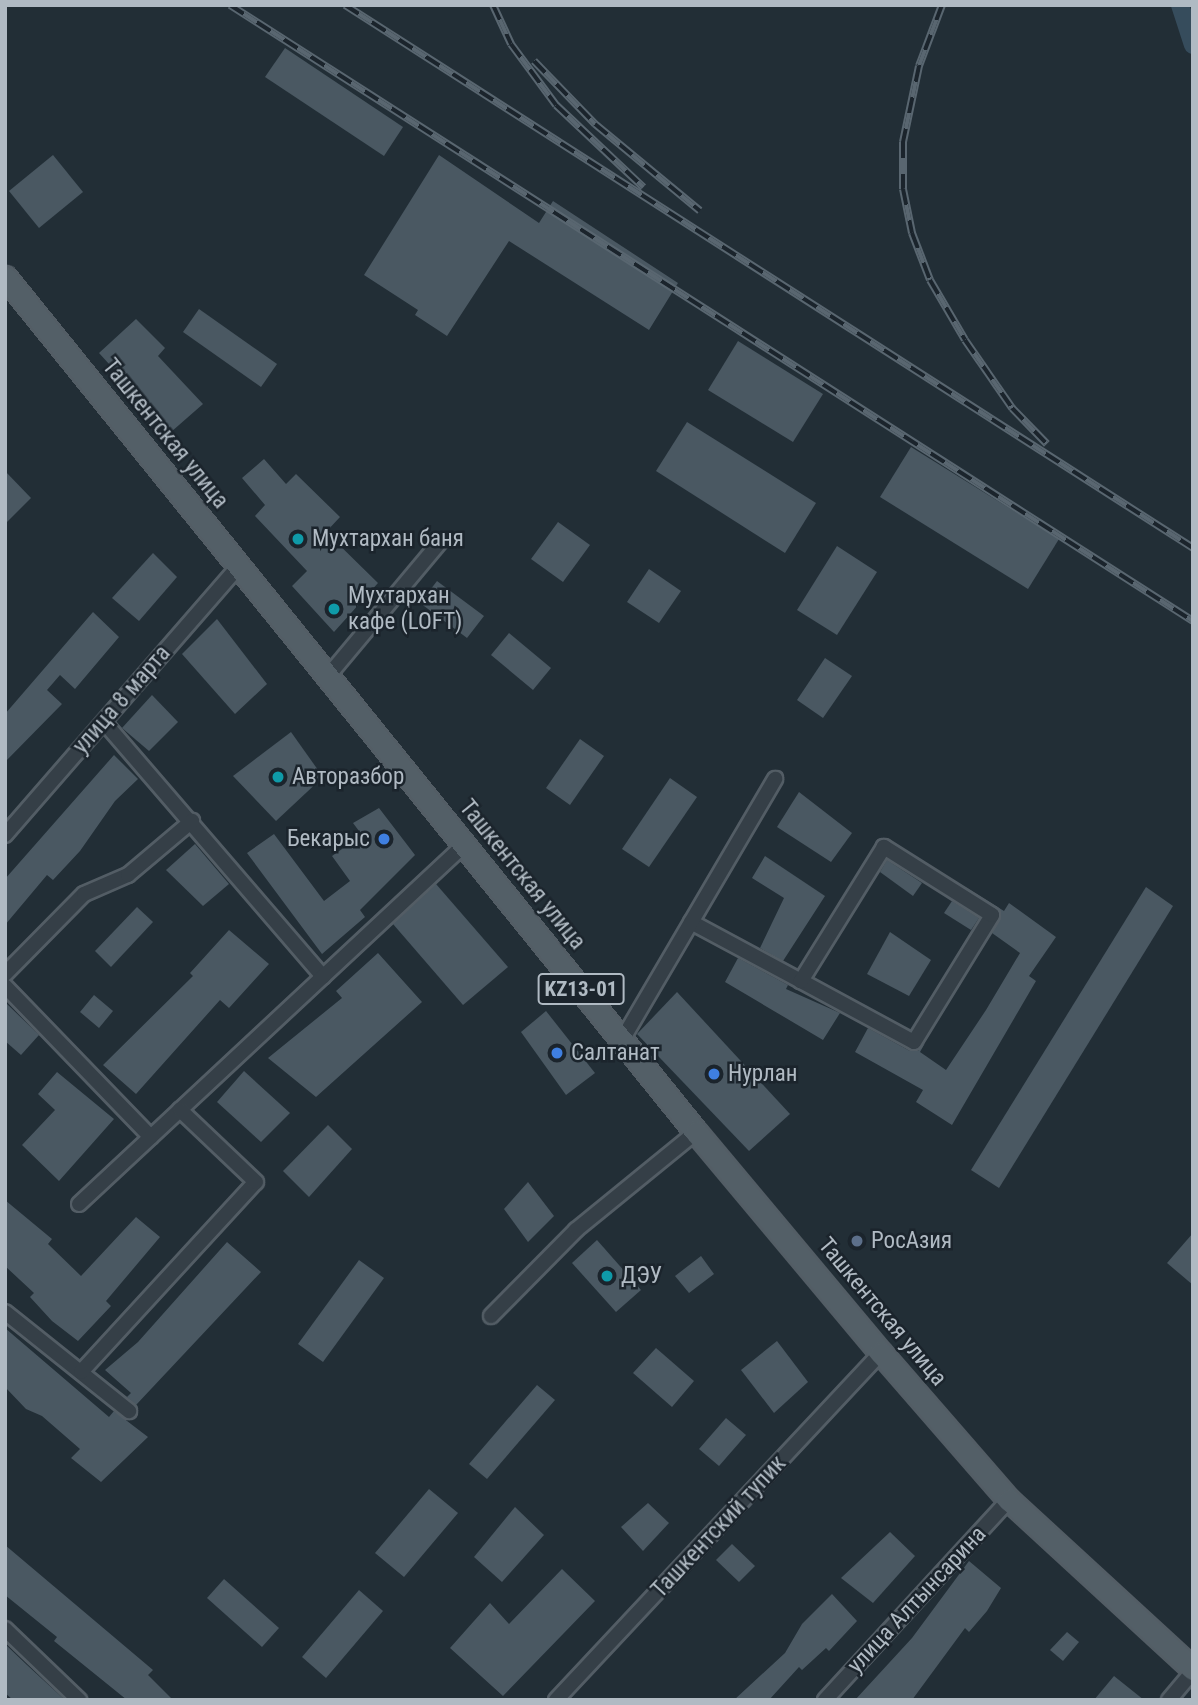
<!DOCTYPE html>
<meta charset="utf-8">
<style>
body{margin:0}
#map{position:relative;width:1198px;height:1705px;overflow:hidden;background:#222e36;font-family:"Roboto Condensed",sans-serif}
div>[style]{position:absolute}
.canal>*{height:18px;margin:-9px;padding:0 9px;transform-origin:9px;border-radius:9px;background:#364c5c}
.building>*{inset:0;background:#4a5862}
.roads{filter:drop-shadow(2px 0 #535d65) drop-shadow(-2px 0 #535d65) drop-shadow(0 2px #535d65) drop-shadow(0 -2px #535d65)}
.minor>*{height:14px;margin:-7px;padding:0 7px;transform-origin:7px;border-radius:7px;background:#353f47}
.primary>*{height:21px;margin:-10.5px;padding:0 10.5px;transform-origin:10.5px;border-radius:10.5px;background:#535f67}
.rail>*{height:8px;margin-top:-4px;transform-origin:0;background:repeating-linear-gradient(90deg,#1b242c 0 16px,#596670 0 32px);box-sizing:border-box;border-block:2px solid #596670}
.dots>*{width:19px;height:19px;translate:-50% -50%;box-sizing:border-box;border:4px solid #1b242c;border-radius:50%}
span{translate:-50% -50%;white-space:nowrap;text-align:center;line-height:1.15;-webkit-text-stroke:5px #1b242c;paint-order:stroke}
.shield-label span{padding:2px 5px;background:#1b242c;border:2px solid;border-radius:5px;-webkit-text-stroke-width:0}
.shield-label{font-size:21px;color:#b0bac3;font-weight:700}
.street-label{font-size:23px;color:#b0bac3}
.poi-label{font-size:23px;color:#b0bac3}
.left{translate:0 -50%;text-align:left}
.right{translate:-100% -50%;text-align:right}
.frame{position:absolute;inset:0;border:7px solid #b0bac3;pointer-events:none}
</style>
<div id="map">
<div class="canal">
<div style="left:1180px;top:5px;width:42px;rotate:72deg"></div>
</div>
<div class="building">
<div style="clip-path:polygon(285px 48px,403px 127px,384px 156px,265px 77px)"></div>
<div style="clip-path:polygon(53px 155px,83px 192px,39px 228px,9px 191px)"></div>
<div style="clip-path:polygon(439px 155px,539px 223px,553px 201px,678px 283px,649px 330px,509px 241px,447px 336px,415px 315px,418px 310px,364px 275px)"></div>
<div style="clip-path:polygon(199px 309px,277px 364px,261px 387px,183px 332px)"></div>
<div style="clip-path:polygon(136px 319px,165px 348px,158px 356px,203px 404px,171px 432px,99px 353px)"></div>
<div style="clip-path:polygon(738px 341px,823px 394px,793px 442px,708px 390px)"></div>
<div style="clip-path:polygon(687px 422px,816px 503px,785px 553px,656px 471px)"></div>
<div style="clip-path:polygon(911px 447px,1059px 539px,1028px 589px,880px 497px)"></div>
<div style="clip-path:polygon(264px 459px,286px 484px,296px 474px,340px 517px,326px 532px,378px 583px,334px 632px,292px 586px,307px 571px,255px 516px,265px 505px,242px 478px)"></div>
<div style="clip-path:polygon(5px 471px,31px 498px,5px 524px)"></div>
<div style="clip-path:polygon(558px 522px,590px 545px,563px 582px,531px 559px)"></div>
<div style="clip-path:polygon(837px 546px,877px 572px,837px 635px,797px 610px)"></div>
<div style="clip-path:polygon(153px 553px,177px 577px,139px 621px,112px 598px)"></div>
<div style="clip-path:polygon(649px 569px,681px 591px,659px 623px,627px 602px)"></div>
<div style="clip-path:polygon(437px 581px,484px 616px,467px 638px,420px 603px)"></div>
<div style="clip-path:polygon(93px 612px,119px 637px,75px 689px,60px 675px,47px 690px,62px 704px,5px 762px,5px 714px)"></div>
<div style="clip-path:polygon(217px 619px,267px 684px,235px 714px,182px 654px)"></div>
<div style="clip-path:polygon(509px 633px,551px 668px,533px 690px,491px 655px)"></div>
<div style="clip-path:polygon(825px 658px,852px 676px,823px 718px,797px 700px)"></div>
<div style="clip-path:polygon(152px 695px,178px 722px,149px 751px,122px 728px)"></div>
<div style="clip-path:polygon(291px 732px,323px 777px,276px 821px,233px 776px)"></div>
<div style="clip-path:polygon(580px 739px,604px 756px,570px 805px,546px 788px)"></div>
<div style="clip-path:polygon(114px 755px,138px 779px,115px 801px,80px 851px,53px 880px,47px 875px,5px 925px,5px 879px)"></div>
<div style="clip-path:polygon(670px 778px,697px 797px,649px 867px,622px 849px)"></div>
<div style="clip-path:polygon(799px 792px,852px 833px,831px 862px,777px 827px)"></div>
<div style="clip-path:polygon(379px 808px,415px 855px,360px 910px,365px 917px,322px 954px,247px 853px,274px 834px,324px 901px,350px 881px,332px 856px,362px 835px,353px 823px)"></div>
<div style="clip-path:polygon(195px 844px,229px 884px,203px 906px,166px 870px)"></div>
<div style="clip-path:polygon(765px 856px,825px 896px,783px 961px,760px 948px,784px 898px,752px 878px)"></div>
<div style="clip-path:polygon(887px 860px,922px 883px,913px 896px,880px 872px)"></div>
<div style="clip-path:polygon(436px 884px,508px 967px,463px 1005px,393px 924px)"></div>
<div style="clip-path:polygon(962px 885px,1004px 911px,1009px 903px,1056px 937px,1029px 976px,1036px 981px,952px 1125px,916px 1102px,923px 1090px,855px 1052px,868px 1028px,910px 1051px,918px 1051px,925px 1043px,920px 1052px,946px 1070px,986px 1010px,1020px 953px,992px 933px,1000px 910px)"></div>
<div style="clip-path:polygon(1146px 887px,1173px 906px,999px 1188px,971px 1170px)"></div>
<div style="clip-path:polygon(952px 901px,979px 918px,971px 930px,944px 913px)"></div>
<div style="clip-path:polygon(137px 907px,153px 922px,111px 967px,95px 951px)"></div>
<div style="clip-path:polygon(229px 930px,269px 964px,229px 1008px,220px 1000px,136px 1094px,103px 1065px,193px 976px,190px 973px)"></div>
<div style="clip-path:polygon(890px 932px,931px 960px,909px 996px,867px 974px)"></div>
<div style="clip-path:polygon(378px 953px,422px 1002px,316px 1097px,268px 1058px,342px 998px,336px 991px)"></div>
<div style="clip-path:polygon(738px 958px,788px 985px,786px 989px,840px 1013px,823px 1040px,725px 982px)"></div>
<div style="clip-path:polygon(677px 992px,790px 1114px,749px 1151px,637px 1034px)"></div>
<div style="clip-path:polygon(94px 995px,113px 1011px,99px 1028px,80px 1012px)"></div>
<div style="clip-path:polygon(5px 1002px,39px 1035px,21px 1055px,5px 1041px)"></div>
<div style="clip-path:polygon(546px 1011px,595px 1073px,566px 1095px,521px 1032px)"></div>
<div style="clip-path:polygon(244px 1071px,290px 1113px,261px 1142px,217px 1102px)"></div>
<div style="clip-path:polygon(57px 1072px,114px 1119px,59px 1181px,22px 1145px,55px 1110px,38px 1094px)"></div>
<div style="clip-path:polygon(328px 1125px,352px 1149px,309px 1197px,283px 1171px)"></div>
<div style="clip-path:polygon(528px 1182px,554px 1216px,528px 1242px,504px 1209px)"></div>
<div style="clip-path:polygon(5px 1200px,52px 1239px,48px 1244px,81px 1276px,136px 1217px,160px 1237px,106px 1301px,111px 1306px,78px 1341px,52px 1321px,30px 1297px,34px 1293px,5px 1266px)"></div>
<div style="clip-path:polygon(1193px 1233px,1193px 1285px,1167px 1263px)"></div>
<div style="clip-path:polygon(597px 1240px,641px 1290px,616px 1312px,572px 1263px)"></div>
<div style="clip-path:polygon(227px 1242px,261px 1272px,136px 1405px,127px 1397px,131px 1393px,105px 1370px,138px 1342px)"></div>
<div style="clip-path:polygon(701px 1256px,714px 1274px,689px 1293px,675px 1276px)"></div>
<div style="clip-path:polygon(359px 1260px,384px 1278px,323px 1362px,298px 1344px)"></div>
<div style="clip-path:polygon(5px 1328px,109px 1417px,114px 1411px,148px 1437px,101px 1482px,71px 1458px,80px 1449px,42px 1416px,26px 1409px,5px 1387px)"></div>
<div style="clip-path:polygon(777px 1341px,808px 1382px,774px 1413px,741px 1370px)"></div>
<div style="clip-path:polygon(656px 1348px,694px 1381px,672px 1407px,633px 1373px)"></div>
<div style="clip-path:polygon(537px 1385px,555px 1400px,487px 1479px,469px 1464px)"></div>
<div style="clip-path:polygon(726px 1418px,746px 1435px,719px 1466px,699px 1449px)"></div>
<div style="clip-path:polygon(429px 1489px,458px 1513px,404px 1577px,375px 1553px)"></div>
<div style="clip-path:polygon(648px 1503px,669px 1523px,643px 1551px,621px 1527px)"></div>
<div style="clip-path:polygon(515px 1507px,544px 1535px,502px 1582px,474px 1557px)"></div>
<div style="clip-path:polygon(890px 1532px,915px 1556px,873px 1603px,841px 1578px)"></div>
<div style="clip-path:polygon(732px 1544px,755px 1566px,739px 1582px,716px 1560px)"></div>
<div style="clip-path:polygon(5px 1545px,153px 1670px,148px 1675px,173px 1700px,127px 1700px,54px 1641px,57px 1637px,5px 1595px)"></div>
<div style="clip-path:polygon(969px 1561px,1001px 1588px,987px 1611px,969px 1632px,965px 1628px,912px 1700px,855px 1700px,912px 1638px)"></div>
<div style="clip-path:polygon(562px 1569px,595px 1601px,503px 1696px,450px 1648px,490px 1603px,509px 1624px)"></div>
<div style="clip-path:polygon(224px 1579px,279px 1628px,262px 1647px,207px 1598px)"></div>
<div style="clip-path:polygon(359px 1590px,383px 1611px,326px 1678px,302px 1657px)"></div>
<div style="clip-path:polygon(832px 1594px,857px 1621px,829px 1651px,826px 1648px,802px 1670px,799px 1667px,769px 1700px,734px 1700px,785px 1653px,802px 1624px)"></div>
<div style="clip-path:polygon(1067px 1632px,1079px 1642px,1063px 1661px,1050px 1650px)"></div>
<div style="clip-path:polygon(5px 1644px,27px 1665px,65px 1700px,13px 1700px,5px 1693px)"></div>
<div style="clip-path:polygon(1114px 1676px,1144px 1700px,1094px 1700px)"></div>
</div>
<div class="roads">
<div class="minor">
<div style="left:328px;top:676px;width:175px;rotate:-50.1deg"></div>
<div style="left:104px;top:722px;width:336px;rotate:49.3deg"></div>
<div style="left:5px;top:835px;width:357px;rotate:-49deg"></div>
<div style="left:691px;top:922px;width:125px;rotate:28.2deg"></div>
<div style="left:801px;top:981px;width:128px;rotate:28.4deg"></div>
<div style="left:914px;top:1042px;width:149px;rotate:-58.4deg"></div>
<div style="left:992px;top:915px;width:128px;rotate:-147.8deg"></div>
<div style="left:884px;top:847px;width:158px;rotate:121.8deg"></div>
<div style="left:5px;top:974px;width:112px;rotate:-45.4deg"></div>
<div style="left:84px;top:894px;width:48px;rotate:-23.4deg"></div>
<div style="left:128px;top:875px;width:84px;rotate:-40.2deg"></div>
<div style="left:5px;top:986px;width:210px;rotate:46deg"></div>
<div style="left:622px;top:1040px;width:303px;rotate:-59.6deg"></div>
<div style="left:79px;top:1204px;width:526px;rotate:-43deg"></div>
<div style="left:5px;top:1312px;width:159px;rotate:38.6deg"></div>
<div style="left:491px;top:1316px;width:121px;rotate:-45.3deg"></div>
<div style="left:576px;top:1230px;width:155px;rotate:-39.2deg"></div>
<div style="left:81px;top:1372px;width:258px;rotate:-47.4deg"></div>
<div style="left:256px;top:1182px;width:105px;rotate:-136.5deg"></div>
<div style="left:5px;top:1629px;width:103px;rotate:43.8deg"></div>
<div style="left:556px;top:1700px;width:475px;rotate:-46.9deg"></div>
<div style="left:825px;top:1700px;width:272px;rotate:-47.4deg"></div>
<div style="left:1169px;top:1700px;width:38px;rotate:-50deg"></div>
</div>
<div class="primary">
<div style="left:5px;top:277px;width:1099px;rotate:51.06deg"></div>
<div style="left:696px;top:1132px;width:288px;rotate:50.1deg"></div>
<div style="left:881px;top:1353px;width:195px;rotate:49deg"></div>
<div style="left:1009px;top:1500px;width:250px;rotate:42.6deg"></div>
</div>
</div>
<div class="rail">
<div style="left:230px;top:5px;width:1143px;rotate:32.61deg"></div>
<div style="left:345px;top:5px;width:1007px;rotate:32.63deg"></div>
<div style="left:493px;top:5px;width:43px;rotate:65.2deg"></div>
<div style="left:511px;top:44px;width:76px;rotate:53.6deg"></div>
<div style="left:556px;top:105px;width:120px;rotate:43.3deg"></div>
<div style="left:942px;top:5px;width:65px;rotate:110.7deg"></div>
<div style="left:919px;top:66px;width:78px;rotate:101.9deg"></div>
<div style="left:903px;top:142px;width:47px;rotate:90deg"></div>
<div style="left:903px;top:189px;width:45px;rotate:78.4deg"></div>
<div style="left:912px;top:233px;width:50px;rotate:69deg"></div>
<div style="left:930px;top:280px;width:69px;rotate:59.7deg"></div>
<div style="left:965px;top:340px;width:83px;rotate:55.3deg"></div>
<div style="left:1012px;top:408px;width:50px;rotate:45.8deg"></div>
<div style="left:534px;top:61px;width:88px;rotate:45.9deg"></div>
<div style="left:595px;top:124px;width:136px;rotate:39.6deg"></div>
</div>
<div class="dots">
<div style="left:298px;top:539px;background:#0f9aa8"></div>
<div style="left:334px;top:609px;background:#0f9aa8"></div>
<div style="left:278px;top:777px;background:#0f9aa8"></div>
<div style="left:384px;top:839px;background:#3f7fe0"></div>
<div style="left:557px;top:1053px;background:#3f7fe0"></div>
<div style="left:714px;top:1074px;background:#3f7fe0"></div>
<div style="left:857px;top:1241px;background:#5c6f8a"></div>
<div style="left:607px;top:1276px;background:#0f9aa8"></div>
</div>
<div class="shield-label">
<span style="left:581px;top:989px">KZ13-01</span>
</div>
<div class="street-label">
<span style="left:165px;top:434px;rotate:51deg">Ташкентская улица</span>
<span style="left:122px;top:700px;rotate:-49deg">улица 8 марта</span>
<span style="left:522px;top:875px;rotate:51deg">Ташкентская улица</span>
<span style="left:882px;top:1312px;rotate:50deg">Ташкентская улица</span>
<span style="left:719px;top:1527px;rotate:-47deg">Ташкентский тупик</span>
<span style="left:917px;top:1600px;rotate:-47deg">улица Алтынсарина</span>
</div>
<div class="poi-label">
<span class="left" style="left:312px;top:539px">Мухтархан баня</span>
<span class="left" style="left:348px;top:609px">Мухтархан<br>кафе (LOFT)</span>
<span class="left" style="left:292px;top:777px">Авторазбор</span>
<span class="right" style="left:370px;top:839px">Бекарыс</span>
<span class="left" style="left:571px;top:1053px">Салтанат</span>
<span class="left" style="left:728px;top:1074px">Нурлан</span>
<span class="left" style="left:871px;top:1241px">РосАзия</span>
<span class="left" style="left:621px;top:1276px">ДЭУ</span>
</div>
<div class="frame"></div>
</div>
